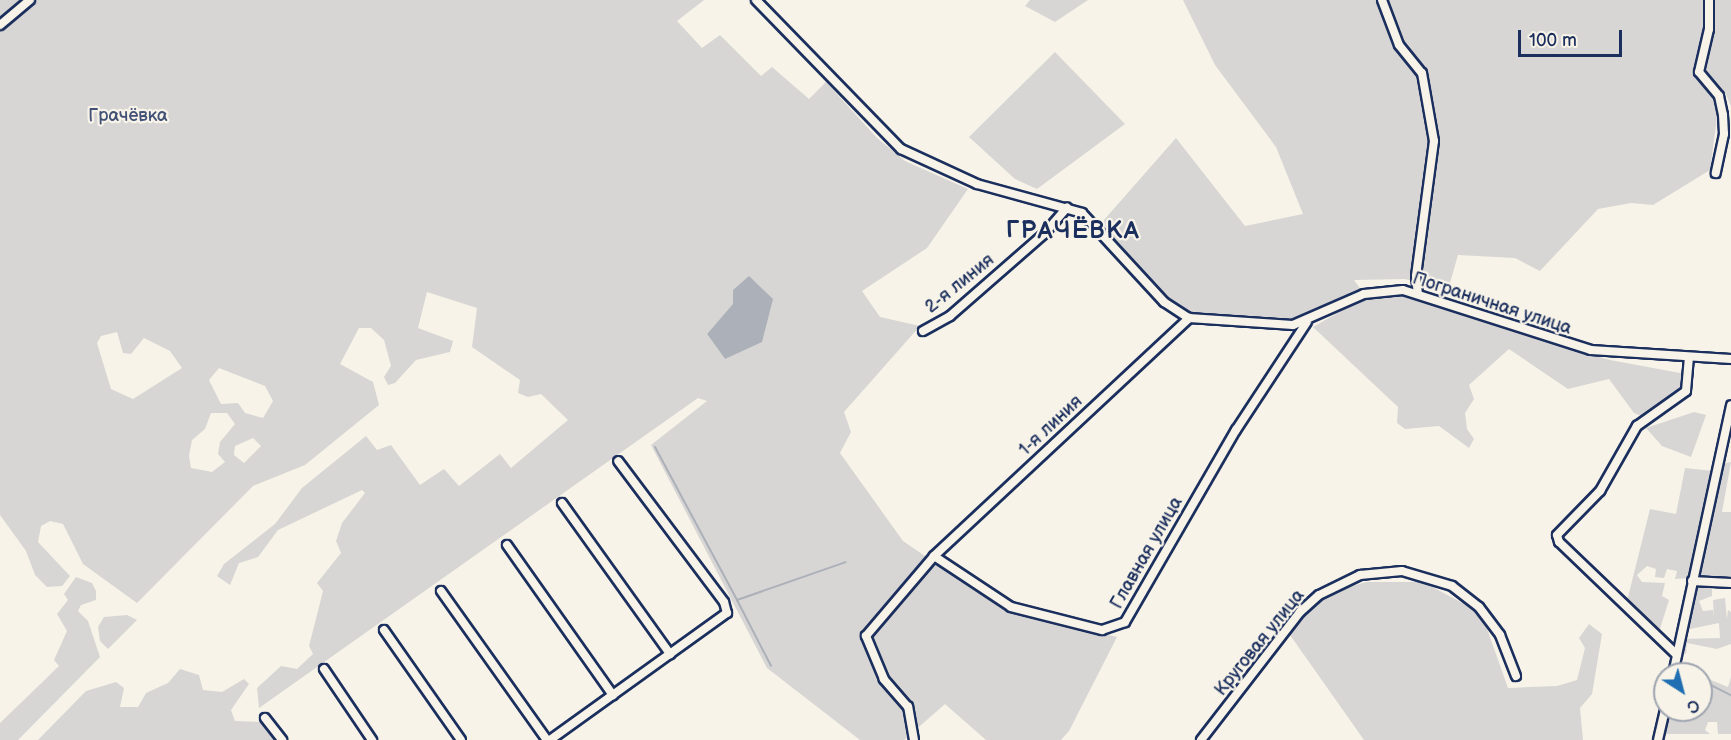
<!DOCTYPE html>
<meta charset="utf-8">
<style>
body{margin:0}
#map{position:relative;width:1731px;height:740px;overflow:hidden;background:#f7f3e8;font-family:"Balsamiq Sans",sans-serif}
div>[style]{position:absolute}
.green>*{inset:0;background:#d7d6d4}
.water>*{inset:0;background:#acb0b9}
.stream>*{height:2px;margin:-1px;padding:0 1px;transform-origin:1px;border-radius:1px;background:#acb0b9}
.roads{filter:drop-shadow(2px 0 #1b2f5e) drop-shadow(-2px 0 #1b2f5e) drop-shadow(0 2px #1b2f5e) drop-shadow(0 -2px #1b2f5e)}
.minor>*{height:8px;margin:-4px;padding:0 4px;transform-origin:4px;border-radius:4px;background:#f7f3e8}
span{translate:-50% -50%;white-space:nowrap;text-align:center;line-height:1.15;-webkit-text-stroke:4.5px #f7f3e8;paint-order:stroke}
.park-label{font-size:18px;color:#415076}
.street-label{font-size:18px;color:#1b2f5e}
.district-label{font-size:24px;color:#1b2f5e;font-weight:700;letter-spacing:1.5px}
.north{position:absolute;left:1653px;top:662px;width:60px;height:60px;box-sizing:border-box;background:#f7f3e8;border:2px solid #9fa5b1;border-radius:50%;rotate:144deg;font-size:16px;font-weight:700;line-height:24px;text-align:center;color:#1b2f5e}
.north::after{content:'';display:block;margin:auto;width:21px;height:27px;background:#1f6fb2;clip-path:polygon(50% 0,100% 100%,50% 72%,0 100%)}
.scale{position:absolute;left:1518px;top:30px;width:104px;height:27px;box-sizing:border-box;border:3px solid #1b2f5e;border-top:0;padding-left:8px;font-size:18px;line-height:21px;white-space:nowrap;color:#1b2f5e;-webkit-text-stroke:4px #f7f3e8;paint-order:stroke}
</style>
<div id="map">
<div class="green">
<div style="clip-path:polygon(evenodd,0 0,704px 0,677px 21px,702px 48px,720px 35px,761px 76px,772px 67px,809px 99px,826px 82px,877px 138px,905px 161px,968px 189px,927px 248px,862px 291px,880px 317px,920px 326px,844px 412px,851px 432px,840px 453px,903px 541px,938px 565px,1009px 611px,1117px 637px,1069px 731px,1061px 740px,986px 740px,945px 704px,904px 740px,860px 740px,767px 668px,651px 445px,707px 401px,698px 398px,259px 708px,257px 688px,281px 666px,297px 669px,313px 654px,309px 646px,323px 591px,317px 583px,341px 553px,336px 541px,342px 523px,365px 493px,362px 490px,278px 530px,258px 557px,239px 563px,230px 585px,217px 576px,224px 564px,275px 524px,302px 488px,366px 436px,377px 450px,391px 445px,420px 485px,444px 469px,459px 486px,500px 454px,511px 468px,568px 420px,541px 394px,528px 397px,518px 393px,520px 380px,472px 347px,477px 308px,427px 292px,418px 328px,453px 341px,450px 352px,416px 360px,395px 383px,388px 385px,384px 377px,391px 366px,384px 340px,371px 328px,359px 328px,340px 364px,373px 382px,379px 405px,305px 465px,253px 486px,137px 603px,83px 564px,63px 524px,50px 521px,41px 526px,38px 542px,70px 576px,62px 586px,47px 587px,35px 575px,26px 551px,0 515px,0 0,734px 304px,725px 359px,707px 334px,734px 304px,0 0,117px 332px,123px 353px,131px 354px,144px 338px,170px 351px,182px 368px,133px 399px,111px 389px,97px 343px,101px 336px,117px 332px,0 0,219px 368px,265px 386px,273px 401px,263px 418px,245px 413px,238px 403px,221px 404px,209px 380px,219px 368px,0 0,211px 413px,227px 413px,235px 424px,220px 442px,218px 454px,225px 462px,212px 472px,191px 468px,189px 456px,192px 440px,205px 429px,211px 413px,0 0,253px 438px,261px 446px,244px 463px,234px 455px,235px 446px,253px 438px)"></div>
<div style="clip-path:polygon(1030px 0,1088px 0,1055px 22px,1025px 6px)"></div>
<div style="clip-path:polygon(1183px 0,1731px 0,1731px 106px,1725px 92px,1714px 97px,1718px 110px,1710px 170px,1653px 205px,1631px 203px,1598px 209px,1540px 271px,1515px 258px,1458px 255px,1448px 290px,1405px 279px,1354px 280px,1364px 294px,1307px 322px,1189px 318px,1096px 229px,1176px 138px,1245px 226px,1303px 214px,1276px 147px,1215px 65px)"></div>
<div style="clip-path:polygon(1055px 52px,1125px 124px,1037px 189px,1015px 179px,969px 137px)"></div>
<div style="clip-path:polygon(1398px 295px,1549px 343px,1610px 360px,1680px 373px,1685px 377px,1684px 383px,1678px 392px,1641px 416px,1634px 413px,1609px 379px,1568px 389px,1509px 349px,1469px 385px,1474px 399px,1465px 413px,1467px 429px,1474px 439px,1469px 448px,1439px 426px,1405px 429px,1397px 423px,1398px 407px,1313px 327px,1359px 301px)"></div>
<div style="clip-path:polygon(1694px 412px,1706px 415px,1691px 457px,1662px 446px,1646px 428px)"></div>
<div style="clip-path:polygon(1731px 462px,1722px 512px,1731px 512px,1731px 581px,1703px 579px,1699px 569px,1721px 464px)"></div>
<div style="clip-path:polygon(1685px 468px,1713px 471px,1688px 578px,1675px 579px,1677px 571px,1667px 569px,1664px 578px,1655px 577px,1656px 569px,1647px 566px,1637px 575px,1642px 582px,1665px 583px,1662px 596px,1669px 600px,1659px 632px,1627px 601px,1650px 509px,1676px 514px)"></div>
<div style="clip-path:polygon(76px 577px,92px 583px,96px 591px,96px 600px,81px 605px,78px 611px,88px 621px,100px 657px,18px 740px,0 740px,0 723px,59px 666px,54px 660px,67px 631px,57px 614px,68px 600px,64px 594px)"></div>
<div style="clip-path:polygon(1366px 582px,1423px 582px,1468px 606px,1485px 623px,1508px 688px,1557px 686px,1577px 680px,1585px 648px,1579px 638px,1589px 624px,1602px 634px,1592px 694px,1580px 708px,1583px 740px,1364px 740px,1290px 635px,1304px 613px,1326px 594px)"></div>
<div style="clip-path:polygon(1696px 585px,1712px 586px,1712px 596px,1699px 601px,1703px 611px,1713px 610px,1714px 618px,1713px 600px,1725px 598px,1727px 619px,1728px 610px,1731px 612px,1731px 644px,1717px 649px,1687px 643px,1686px 654px,1682px 653px,1683px 639px,1720px 638px,1719px 623px,1685px 630px)"></div>
<div style="clip-path:polygon(127px 615px,137px 620px,108px 649px,100px 641px,98px 627px,104px 617px)"></div>
<div style="clip-path:polygon(180px 669px,199px 675px,203px 690px,222px 692px,244px 679px,249px 684px,231px 710px,235px 721px,262px 722px,278px 740px,38px 740px,86px 691px,116px 682px,124px 688px,120px 707px,138px 707px,146px 693px,168px 683px)"></div>
<div style="clip-path:polygon(1701px 676px,1728px 687px,1731px 677px,1731px 734px,1718px 734px,1717px 722px,1708px 722px,1705px 730px,1710px 734px,1666px 734px,1661px 738px,1667px 710px,1697px 713px,1701px 706px,1706px 707px,1711px 690px,1701px 685px)"></div>
</div>
<div class="water">
<div style="clip-path:polygon(749px 276px,773px 299px,762px 342px,725px 359px,707px 334px,733px 304px,733px 290px)"></div>
</div>
<div class="stream">
<div style="left:655px;top:447px;width:174px;rotate:61.8deg"></div>
<div style="left:737px;top:600px;width:115px;rotate:-19.2deg"></div>
<div style="left:737px;top:600px;width:74px;rotate:62.7deg"></div>
<div style="left:1678px;top:671px;width:7px;rotate:27deg"></div>
<div style="left:1701px;top:680px;width:34px;rotate:27deg"></div>
</div>
<div class="roads">
<div class="minor">
<div style="left:756px;top:0;width:208px;rotate:45.8deg"></div>
<div style="left:901px;top:149px;width:84px;rotate:24.7deg"></div>
<div style="left:977px;top:184px;width:109px;rotate:15.4deg"></div>
<div style="left:1082px;top:213px;width:121px;rotate:47.3deg"></div>
<div style="left:1164px;top:302px;width:30px;rotate:33deg"></div>
<div style="left:1189px;top:318px;width:104px;rotate:3.9deg"></div>
<div style="left:1293px;top:325px;width:77px;rotate:-23.6deg"></div>
<div style="left:1364px;top:294px;width:39px;rotate:-6deg"></div>
<div style="left:1403px;top:290px;width:197px;rotate:17.7deg"></div>
<div style="left:1591px;top:350px;width:140px;rotate:3.7deg"></div>
<div style="left:1382px;top:0;width:48px;rotate:69.3deg"></div>
<div style="left:1399px;top:45px;width:36px;rotate:51deg"></div>
<div style="left:1422px;top:73px;width:69px;rotate:80deg"></div>
<div style="left:1434px;top:141px;width:136px;rotate:97.6deg"></div>
<div style="left:1416px;top:276px;width:18px;rotate:84deg"></div>
<div style="left:1709px;top:0;width:29px;rotate:90deg"></div>
<div style="left:1709px;top:29px;width:44px;rotate:103.1deg"></div>
<div style="left:1699px;top:72px;width:31px;rotate:50deg"></div>
<div style="left:1719px;top:96px;width:19px;rotate:78deg"></div>
<div style="left:1723px;top:115px;width:19px;rotate:87deg"></div>
<div style="left:1724px;top:134px;width:40px;rotate:102deg"></div>
<div style="left:0;top:25px;width:39px;rotate:-40deg"></div>
<div style="left:923px;top:331px;width:31px;rotate:-29deg"></div>
<div style="left:950px;top:316px;width:125px;rotate:-41.1deg"></div>
<div style="left:1044px;top:234px;width:35px;rotate:-49deg"></div>
<div style="left:562px;top:503px;width:186px;rotate:54.4deg"></div>
<div style="left:507px;top:545px;width:184px;rotate:54.8deg"></div>
<div style="left:934px;top:556px;width:92px;rotate:33.5deg"></div>
<div style="left:1011px;top:607px;width:94px;rotate:14.2deg"></div>
<div style="left:1102px;top:630px;width:24px;rotate:-19deg"></div>
<div style="left:1125px;top:622px;width:222px;rotate:-60deg"></div>
<div style="left:1236px;top:430px;width:129px;rotate:-56.7deg"></div>
<div style="left:1692px;top:581px;width:39px;rotate:3deg"></div>
<div style="left:441px;top:591px;width:183px;rotate:54.6deg"></div>
<div style="left:384px;top:630px;width:134px;rotate:55deg"></div>
<div style="left:1677px;top:655px;width:163px;rotate:-136.2deg"></div>
<div style="left:1559px;top:542px;width:7px;rotate:-106deg"></div>
<div style="left:1557px;top:535px;width:62px;rotate:-45.7deg"></div>
<div style="left:1600px;top:491px;width:75px;rotate:-60.4deg"></div>
<div style="left:1637px;top:426px;width:60px;rotate:-35.5deg"></div>
<div style="left:1686px;top:391px;width:32px;rotate:-85deg"></div>
<div style="left:324px;top:669px;width:86px;rotate:55.9deg"></div>
<div style="left:1673px;top:674px;width:275px;rotate:-77.8deg"></div>
<div style="left:265px;top:718px;width:28px;rotate:52deg"></div>
<div style="left:550px;top:740px;width:218px;rotate:-35.7deg"></div>
<div style="left:727px;top:613px;width:11px;rotate:-105deg"></div>
<div style="left:724px;top:602px;width:176px;rotate:-126.9deg"></div>
<div style="left:914px;top:740px;width:34px;rotate:-100deg"></div>
<div style="left:908px;top:707px;width:37px;rotate:-131deg"></div>
<div style="left:884px;top:679px;width:47px;rotate:-112.7deg"></div>
<div style="left:866px;top:636px;width:105px;rotate:-49.6deg"></div>
<div style="left:934px;top:556px;width:349px;rotate:-43deg"></div>
<div style="left:1201px;top:740px;width:162px;rotate:-52.3deg"></div>
<div style="left:1300px;top:612px;width:25px;rotate:-42deg"></div>
<div style="left:1319px;top:595px;width:46px;rotate:-26deg"></div>
<div style="left:1360px;top:575px;width:42px;rotate:-5.4deg"></div>
<div style="left:1402px;top:571px;width:52px;rotate:16.7deg"></div>
<div style="left:1452px;top:586px;width:34px;rotate:38deg"></div>
<div style="left:1479px;top:607px;width:35px;rotate:53deg"></div>
<div style="left:1500px;top:635px;width:44px;rotate:68.7deg"></div>
<div style="left:1658px;top:740px;width:32px;rotate:-77deg"></div>
</div>
</div>
<div class="park-label">
<span style="left:128px;top:116px">Грачёвка</span>
</div>
<div class="street-label">
<span style="left:960px;top:284px;rotate:-39deg">2-я линия</span>
<span style="left:1492px;top:304px;rotate:18deg">Пограничная улица</span>
<span style="left:1051px;top:426px;rotate:-43deg">1-я линия</span>
<span style="left:1147px;top:553px;rotate:-60deg">Главная улица</span>
<span style="left:1260px;top:643px;rotate:-51deg">Круговая улица</span>
</div>
<div class="district-label">
<span style="left:1073px;top:231px">ГРАЧЁВКА</span>
</div>
<div class="north">С</div>
<div class="scale">100 m</div>
</div>
